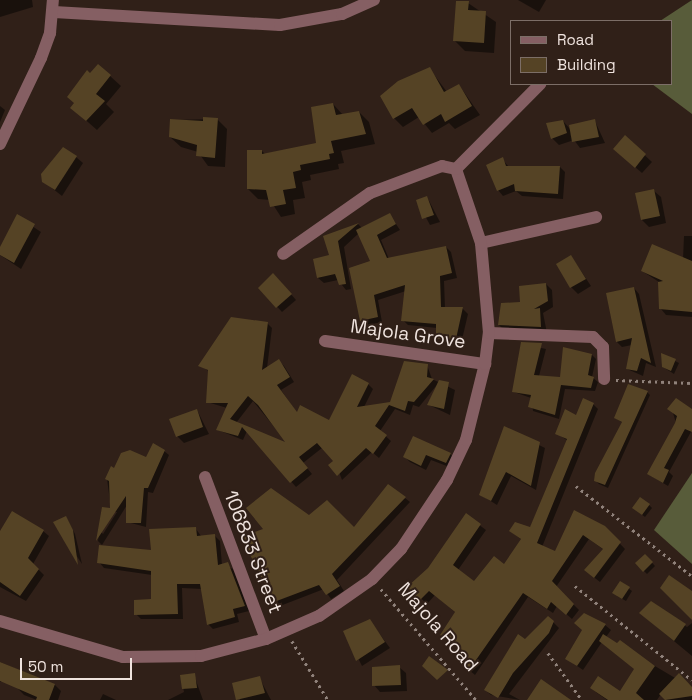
<!DOCTYPE html>
<style>
body{margin:0}
#map{position:relative;width:692px;height:700px;overflow:hidden;background:#302018;font-family:"Space Grotesk",sans-serif}
div>[style]{position:absolute}
.forest>*{inset:0;background:#585c3a}
.shadow>*{inset:0;background:#0007}
.building>*{inset:0;background:#554325}
.path>*{height:2.5px;margin-top:-1.25px;transform-origin:0;background:repeating-linear-gradient(90deg,#90827b 0 2.5px,transparent 0 6.5px)}
.minor>*{height:12px;margin:-6px;padding:0 6px;transform-origin:6px;border-radius:6px;background:#855f63}
span{translate:-50% -50%;white-space:nowrap;text-align:center;line-height:1.15;-webkit-text-stroke:4px #302018;paint-order:stroke}
.street-label{font-size:19px;color:#efe3de}
.legend{position:absolute;left:510px;top:20px;width:162px;height:65px;box-sizing:border-box;background:#302018;border:1px solid #7c6e67;margin:0;padding:6px 9px;list-style:none;font-size:15px;color:#efe3de}
.legend li{display:flex;align-items:center;gap:10px;height:25px}
.legend b{width:25px;border:1px solid #7c6e67}
.scale{position:absolute;left:20px;top:658px;width:112px;height:22px;box-sizing:border-box;border:2px solid #efe3de;border-top:0;padding-left:6px;font-size:15px;line-height:18px;white-space:nowrap;color:#efe3de;-webkit-text-stroke:4px #302018;paint-order:stroke}
</style>
<div id="map">
<div class="forest">
<div style="clip-path:polygon(692px 0,692px 114px,652px 84px,671px 84px,671px 21px,660px 21px)"></div>
<div style="clip-path:polygon(692px 473px,692px 564px,654px 530px)"></div>
</div>
<div class="shadow">
<div style="clip-path:polygon(0 0,32px 0,33px 7px,0 17px)"></div>
<div style="clip-path:polygon(518px 0,546px 0,539px 12px)"></div>
<div style="clip-path:polygon(468px 3px,496px 22px,494px 53px,465px 51px,455px 41px)"></div>
<div style="clip-path:polygon(429px 68px,447px 92px,459px 85px,480px 115px,455px 129px,449px 123px,432px 133px,419px 117px,403px 127px,394px 118px)"></div>
<div style="clip-path:polygon(90px 75px,110px 76px,121px 86px,106px 104px,114px 112px,97px 130px,72px 108px)"></div>
<div style="clip-path:polygon(333px 104px,343px 115px,359px 112px,369px 122px,375px 144px,341px 151px,344px 163px,338px 164px,339px 169px,310px 175px,311px 180px,302px 182px,305px 198px,293px 200px,295px 214px,281px 217px,270px 200px,258px 199px,248px 189px,262px 151px,265px 154px,317px 144px)"></div>
<div style="clip-path:polygon(0 106px,5px 110px,0 122px)"></div>
<div style="clip-path:polygon(217px 119px,227px 129px,225px 167px,208px 166px,198px 152px,181px 147px,170px 137px,171px 120px)"></div>
<div style="clip-path:polygon(563px 121px,571px 130px,595px 121px,605px 143px,580px 148px,574px 140px,559px 145px,552px 138px)"></div>
<div style="clip-path:polygon(625px 137px,652px 162px,642px 173px,621px 155px)"></div>
<div style="clip-path:polygon(76px 157px,83px 163px,62px 196px,43px 181px)"></div>
<div style="clip-path:polygon(502px 159px,509px 167px,560px 167px,565px 172px,563px 199px,522px 196px,516px 191px,503px 196px,498px 190px)"></div>
<div style="clip-path:polygon(654px 191px,661px 197px,666px 223px,649px 227px,642px 220px,637px 194px)"></div>
<div style="clip-path:polygon(427px 197px,440px 222px,430px 225px,417px 201px)"></div>
<div style="clip-path:polygon(390px 215px,400px 230px,381px 240px,389px 259px,446px 247px,451px 252px,457px 278px,444px 281px,445px 308px,462px 308px,468px 314px,461px 344px,442px 343px,437px 328px,408px 325px,403px 320px,406px 291px,378px 300px,382px 322px,367px 325px,361px 320px,372px 262px,359px 233px,344px 247px,351px 289px,346px 290px,338px 280px,324px 283px,318px 278px,331px 256px,325px 237px,358px 224px,362px 228px)"></div>
<div style="clip-path:polygon(17px 216px,41px 232px,21px 269px,0 255px)"></div>
<div style="clip-path:polygon(684px 236px,692px 236px,692px 317px,666px 315px,661px 309px,659px 282px,642px 271px,683px 259px)"></div>
<div style="clip-path:polygon(571px 256px,591px 286px,578px 294px,571px 287px)"></div>
<div style="clip-path:polygon(278px 279px,296px 300px,282px 312px,260px 288px)"></div>
<div style="clip-path:polygon(546px 284px,552px 290px,553px 307px,543px 313px,547px 333px,505px 331px,499px 325px)"></div>
<div style="clip-path:polygon(634px 288px,639px 294px,656px 367px,646px 363px,643px 376px,627px 369px,632px 345px,622px 347px,617px 342px)"></div>
<div style="clip-path:polygon(evenodd,267px 323px,272px 328px,267px 368px,279px 361px,284px 366px,294px 382px,281px 390px,297px 413px,329px 421px,368px 384px,373px 389px,364px 407px,391px 403px,427px 365px,432px 379px,455px 390px,450px 415px,429px 405px,436px 386px,419px 407px,413px 405px,410px 415px,395px 409px,380px 431px,391px 441px,379px 458px,372px 452px,342px 480px,335px 461px,322px 448px,303px 463px,312px 474px,296px 487px,247px 431px,243px 440px,218px 430px,227px 408px,207px 402px,210px 372px,200px 365px,267px 323px,253px 401px,289px 445px,236px 423px,253px 401px)"></div>
<div style="clip-path:polygon(523px 344px,546px 349px,539px 376px,562px 379px,565px 349px,592px 355px,596px 359px,592px 377px,598px 382px,595px 391px,565px 389px,559px 419px,533px 411px,531px 398px,514px 392px)"></div>
<div style="clip-path:polygon(663px 355px,679px 363px,674px 374px,663px 367px)"></div>
<div style="clip-path:polygon(647px 392px,650px 395px,608px 488px,599px 484px,596px 481px,623px 423px,615px 418px)"></div>
<div style="clip-path:polygon(593px 404px,598px 409px,542px 547px,556px 553px,575px 511px,604px 527px,625px 549px,600px 582px,591px 575px,604px 550px,589px 539px,556px 587px,579px 610px,572px 619px,557px 606px,553px 613px,528px 597px,475px 675px,462px 664px,463px 651px,441px 635px,456px 613px,435px 595px,427px 604px,409px 587px,429px 568px,466px 515px,486px 530px,458px 570px,474px 583px,504px 566px,522px 540px,510px 531px,530px 528px,568px 441px,557px 433px)"></div>
<div style="clip-path:polygon(197px 410px,209px 434px,184px 443px,177px 436px)"></div>
<div style="clip-path:polygon(692px 410px,692px 430px,669px 472px,673px 476px,668px 486px,648px 474px,676px 423px,673px 413px)"></div>
<div style="clip-path:polygon(505px 428px,545px 448px,536px 490px,511px 476px,497px 505px,481px 495px)"></div>
<div style="clip-path:polygon(413px 437px,450px 454px,456px 460px,452px 468px,431px 460px,426px 470px,410px 462px,404px 456px)"></div>
<div style="clip-path:polygon(evenodd,164px 451px,169px 455px,153px 493px,148px 492px,146px 527px,127px 522px,127px 505px,102px 545px,98px 541px,103px 508px,111px 509px,107px 479px,115px 469px,164px 451px,114px 512px,117px 512px,103px 534px,101px 532px,114px 512px)"></div>
<div style="clip-path:polygon(405px 498px,410px 502px,337px 580px,344px 591px,331px 599px,324px 589px,280px 606px,243px 538px,309px 517px,354px 528px)"></div>
<div style="clip-path:polygon(649px 505px,652px 508px,645px 517px,637px 511px)"></div>
<div style="clip-path:polygon(66px 517px,75px 534px,82px 564px,55px 523px)"></div>
<div style="clip-path:polygon(196px 529px,201px 536px,215px 536px,220px 541px,222px 565px,233px 569px,249px 611px,237px 614px,239px 622px,213px 629px,208px 624px,202px 589px,182px 588px,183px 619px,141px 619px,136px 614px,152px 601px,152px 575px,104px 568px,99px 562px,153px 552px)"></div>
<div style="clip-path:polygon(0 531px,43px 531px,49px 536px,33px 564px,44px 575px,26px 601px,0 587px)"></div>
<div style="clip-path:polygon(645px 555px,655px 566px,647px 574px,636px 563px)"></div>
<div style="clip-path:polygon(621px 583px,632px 591px,626px 601px,617px 596px)"></div>
<div style="clip-path:polygon(651px 603px,687px 627px,692px 623px,692px 656px,640px 613px)"></div>
<div style="clip-path:polygon(548px 617px,559px 628px,509px 694px,520px 700px,491px 695px,485px 690px)"></div>
<div style="clip-path:polygon(370px 621px,390px 648px,362px 666px,345px 632px)"></div>
<div style="clip-path:polygon(605px 625px,611px 630px,606px 637px,692px 688px,692px 700px,667px 700px,661px 694px,657px 700px,607px 700px,597px 693px,591px 688px,620px 693px,635px 669px,602px 642px,583px 670px,567px 659px)"></div>
<div style="clip-path:polygon(0 662px,55px 685px,61px 691px,58px 700px,37px 700px,24px 695px,8px 678px,0 682px)"></div>
<div style="clip-path:polygon(399px 667px,406px 673px,407px 691px,380px 692px,374px 685px)"></div>
<div style="clip-path:polygon(194px 675px,203px 700px,168px 700px,184px 692px,181px 676px)"></div>
<div style="clip-path:polygon(259px 677px,271px 700px,240px 700px,234px 684px)"></div>
<div style="clip-path:polygon(103px 694px,116px 700px,100px 700px)"></div>
</div>
<div class="building">
<div style="clip-path:polygon(456px 1px,469px 1px,468px 10px,486px 11px,484px 43px,453px 41px)"></div>
<div style="clip-path:polygon(98px 64px,111px 75px,96px 94px,105px 101px,86px 121px,70px 108px,74px 103px,67px 97px,87px 70px,90px 73px)"></div>
<div style="clip-path:polygon(430px 67px,444px 92px,459px 84px,472px 106px,445px 122px,441px 114px,423px 125px,412px 108px,393px 119px,380px 96px,398px 81px)"></div>
<div style="clip-path:polygon(333px 103px,336px 115px,359px 111px,366px 134px,331px 141px,334px 153px,329px 154px,330px 159px,300px 165px,301px 170px,293px 172px,296px 188px,283px 190px,286px 204px,270px 207px,266px 190px,247px 189px,247px 150px,262px 150px,262px 154px,316px 143px,311px 107px)"></div>
<div style="clip-path:polygon(203px 117px,218px 118px,215px 158px,196px 156px,197px 145px,169px 137px,170px 119px,203px 121px)"></div>
<div style="clip-path:polygon(595px 119px,599px 137px,572px 142px,569px 125px)"></div>
<div style="clip-path:polygon(563px 120px,567px 133px,551px 139px,546px 123px)"></div>
<div style="clip-path:polygon(625px 135px,646px 154px,635px 168px,613px 149px)"></div>
<div style="clip-path:polygon(63px 147px,77px 156px,55px 190px,42px 182px,41px 174px)"></div>
<div style="clip-path:polygon(503px 157px,506px 166px,560px 166px,558px 194px,515px 191px,514px 184px,497px 191px,486px 165px)"></div>
<div style="clip-path:polygon(654px 189px,660px 216px,641px 220px,635px 193px)"></div>
<div style="clip-path:polygon(427px 196px,434px 215px,422px 219px,416px 200px)"></div>
<div style="clip-path:polygon(390px 213px,396px 224px,377px 235px,387px 258px,446px 246px,452px 273px,440px 276px,441px 307px,463px 307px,456px 339px,436px 339px,436px 324px,401px 321px,405px 285px,374px 295px,378px 317px,360px 321px,349px 268px,370px 261px,356px 230px)"></div>
<div style="clip-path:polygon(17px 214px,35px 224px,14px 263px,0 255px,0 247px)"></div>
<div style="clip-path:polygon(359px 223px,338px 241px,346px 284px,339px 285px,335px 274px,317px 278px,313px 259px,329px 255px,323px 236px)"></div>
<div style="clip-path:polygon(652px 244px,692px 261px,692px 312px,659px 309px,658px 282px,663px 281px,641px 271px)"></div>
<div style="clip-path:polygon(571px 255px,586px 279px,570px 288px,556px 264px)"></div>
<div style="clip-path:polygon(273px 273px,292px 294px,276px 308px,258px 288px)"></div>
<div style="clip-path:polygon(546px 283px,548px 301px,534px 309px,540px 308px,541px 327px,498px 325px,501px 303px,520px 302px,519px 286px)"></div>
<div style="clip-path:polygon(634px 287px,651px 363px,641px 358px,637px 371px,626px 369px,632px 338px,616px 342px,606px 293px)"></div>
<div style="clip-path:polygon(evenodd,231px 317px,268px 322px,262px 370px,279px 359px,290px 377px,277px 385px,297px 412px,300px 405px,329px 420px,352px 374px,369px 383px,357px 407px,390px 402px,404px 361px,428px 364px,427px 377px,434px 379px,414px 402px,408px 401px,405px 411px,389px 405px,375px 426px,387px 435px,373px 454px,366px 448px,337px 476px,328px 465px,333px 461px,317px 443px,299px 457px,308px 468px,290px 483px,242px 427px,238px 436px,216px 430px,228px 403px,206px 403px,208px 370px,198px 366px,231px 317px,248px 396px,258px 405px,285px 442px,230px 419px,248px 396px)"></div>
<div style="clip-path:polygon(521px 342px,542px 343px,534px 375px,560px 377px,563px 347px,592px 354px,588px 375px,594px 377px,591px 388px,561px 385px,555px 415px,528px 407px,531px 395px,512px 392px)"></div>
<div style="clip-path:polygon(661px 353px,676px 359px,671px 371px,662px 367px)"></div>
<div style="clip-path:polygon(439px 380px,449px 382px,444px 409px,427px 405px)"></div>
<div style="clip-path:polygon(628px 384px,648px 391px,605px 485px,594px 481px,595px 473px,622px 422px,614px 418px)"></div>
<div style="clip-path:polygon(583px 398px,594px 403px,537px 543px,555px 551px,574px 510px,605px 526px,621px 542px,594px 578px,584px 570px,603px 549px,583px 535px,552px 581px,574px 604px,566px 615px,551px 602px,547px 609px,523px 593px,469px 670px,455px 659px,462px 650px,440px 635px,455px 612px,429px 591px,420px 600px,407px 587px,428px 568px,466px 513px,481px 524px,453px 565px,474px 581px,494px 556px,504px 564px,521px 539px,509px 531px,515px 522px,530px 527px,567px 439px,555px 434px,565px 409px,576px 415px)"></div>
<div style="clip-path:polygon(676px 398px,692px 409px,692px 432px,685px 429px,664px 468px,669px 470px,663px 483px,647px 474px,675px 423px,677px 416px,667px 409px)"></div>
<div style="clip-path:polygon(197px 409px,203px 427px,176px 437px,169px 419px)"></div>
<div style="clip-path:polygon(504px 426px,540px 442px,531px 486px,506px 472px,491px 501px,479px 495px)"></div>
<div style="clip-path:polygon(413px 436px,451px 453px,446px 463px,426px 455px,421px 466px,403px 457px)"></div>
<div style="clip-path:polygon(153px 443px,165px 450px,148px 488px,144px 488px,141px 523px,126px 523px,126px 496px,96px 541px,102px 507px,110px 508px,109px 481px,105px 479px,111px 466px,114px 468px,121px 453px,130px 450px,146px 457px)"></div>
<div style="clip-path:polygon(388px 484px,406px 497px,332px 574px,340px 586px,326px 595px,319px 585px,274px 602px,241px 537px,263px 529px,246px 508px,271px 488px,309px 515px,327px 500px,354px 527px)"></div>
<div style="clip-path:polygon(640px 497px,650px 504px,642px 515px,632px 508px)"></div>
<div style="clip-path:polygon(12px 511px,44px 530px,28px 558px,39px 569px,20px 596px,0 582px,0 531px)"></div>
<div style="clip-path:polygon(66px 516px,73px 530px,78px 565px,53px 522px)"></div>
<div style="clip-path:polygon(196px 527px,197px 536px,215px 534px,218px 565px,228px 562px,245px 606px,233px 609px,235px 617px,207px 625px,200px 584px,177px 584px,178px 614px,134px 615px,134px 600px,151px 599px,151px 571px,97px 563px,99px 545px,151px 550px,149px 529px)"></div>
<div style="clip-path:polygon(645px 554px,653px 562px,643px 572px,635px 563px)"></div>
<div style="clip-path:polygon(669px 575px,692px 591px,692px 620px,660px 588px)"></div>
<div style="clip-path:polygon(620px 581px,630px 587px,622px 599px,612px 593px)"></div>
<div style="clip-path:polygon(651px 601px,686px 624px,674px 641px,639px 613px)"></div>
<div style="clip-path:polygon(584px 613px,606px 624px,577px 666px,565px 659px,582px 630px,574px 623px)"></div>
<div style="clip-path:polygon(548px 616px,554px 621px,549px 633px,513px 673px,498px 698px,484px 690px,518px 634px,525px 639px)"></div>
<div style="clip-path:polygon(370px 619px,385px 642px,356px 661px,343px 631px)"></div>
<div style="clip-path:polygon(603px 634px,617px 643px,620px 640px,655px 666px,636px 693px,644px 700px,608px 700px,590px 688px,598px 676px,620px 691px,634px 669px,599px 641px)"></div>
<div style="clip-path:polygon(429px 656px,448px 670px,437px 680px,422px 666px)"></div>
<div style="clip-path:polygon(0 662px,55px 684px,49px 700px,36px 700px,37px 697px,0 681px)"></div>
<div style="clip-path:polygon(400px 665px,401px 685px,372px 686px,372px 667px)"></div>
<div style="clip-path:polygon(195px 673px,197px 688px,182px 689px,180px 675px)"></div>
<div style="clip-path:polygon(679px 673px,692px 687px,692px 696px,665px 700px,659px 694px)"></div>
<div style="clip-path:polygon(260px 676px,265px 693px,236px 700px,232px 683px)"></div>
<div style="clip-path:polygon(541px 679px,571px 700px,527px 700px)"></div>
</div>
<div class="path">
<div style="left:616px;top:380px;width:76px;rotate:2.3deg"></div>
<div style="left:576px;top:486px;width:147px;rotate:37.8deg"></div>
<div style="left:575px;top:586px;width:150px;rotate:38.8deg"></div>
<div style="left:381px;top:589px;width:146px;rotate:49.4deg"></div>
<div style="left:292px;top:641px;width:69px;rotate:58.6deg"></div>
<div style="left:548px;top:653px;width:58px;rotate:54.1deg"></div>
</div>
<div class="minor">
<div style="left:54px;top:12px;width:226px;rotate:3.3deg"></div>
<div style="left:280px;top:25px;width:63px;rotate:-10.1deg"></div>
<div style="left:342px;top:14px;width:35px;rotate:-24deg"></div>
<div style="left:0;top:144px;width:95px;rotate:-64.5deg"></div>
<div style="left:41px;top:58px;width:27px;rotate:-70deg"></div>
<div style="left:50px;top:33px;width:33px;rotate:-85deg"></div>
<div style="left:456px;top:169px;width:120px;rotate:-45.3deg"></div>
<div style="left:481px;top:243px;width:118px;rotate:-12.7deg"></div>
<div style="left:489px;top:333px;width:104px;rotate:2.2deg"></div>
<div style="left:593px;top:337px;width:14px;rotate:45deg"></div>
<div style="left:603px;top:347px;width:32px;rotate:88deg"></div>
<div style="left:325px;top:341px;width:162px;rotate:8.2deg"></div>
<div style="left:205px;top:477px;width:173px;rotate:69.4deg"></div>
<div style="left:0;top:621px;width:128px;rotate:16.3deg"></div>
<div style="left:123px;top:657px;width:78px;rotate:-0.7deg"></div>
<div style="left:201px;top:656px;width:67px;rotate:-14.7deg"></div>
<div style="left:266px;top:639px;width:58px;rotate:-23.5deg"></div>
<div style="left:319px;top:616px;width:65px;rotate:-34.9deg"></div>
<div style="left:372px;top:579px;width:42px;rotate:-46deg"></div>
<div style="left:401px;top:549px;width:83px;rotate:-56.3deg"></div>
<div style="left:447px;top:480px;width:44px;rotate:-64.6deg"></div>
<div style="left:466px;top:440px;width:78px;rotate:-76deg"></div>
<div style="left:485px;top:364px;width:31px;rotate:-83deg"></div>
<div style="left:489px;top:333px;width:90px;rotate:-95.1deg"></div>
<div style="left:481px;top:243px;width:78px;rotate:-108.7deg"></div>
<div style="left:456px;top:169px;width:14px;rotate:-168deg"></div>
<div style="left:442px;top:166px;width:77px;rotate:159.4deg"></div>
<div style="left:370px;top:193px;width:106px;rotate:145deg"></div>
</div>
<div class="street-label">
<span style="left:408px;top:334px;rotate:8deg">Majola Grove</span>
<span style="left:253px;top:552px;rotate:69deg">106833 Street</span>
<span style="left:438px;top:627px;rotate:49deg">Majola Road</span>
</div>
<ul class="legend">
<li><b style="height:6px;background:#855f63"></b>Road</li>
<li><b style="height:14px;background:#554325"></b>Building</li>
</ul>
<div class="scale">50 m</div>
</div>
